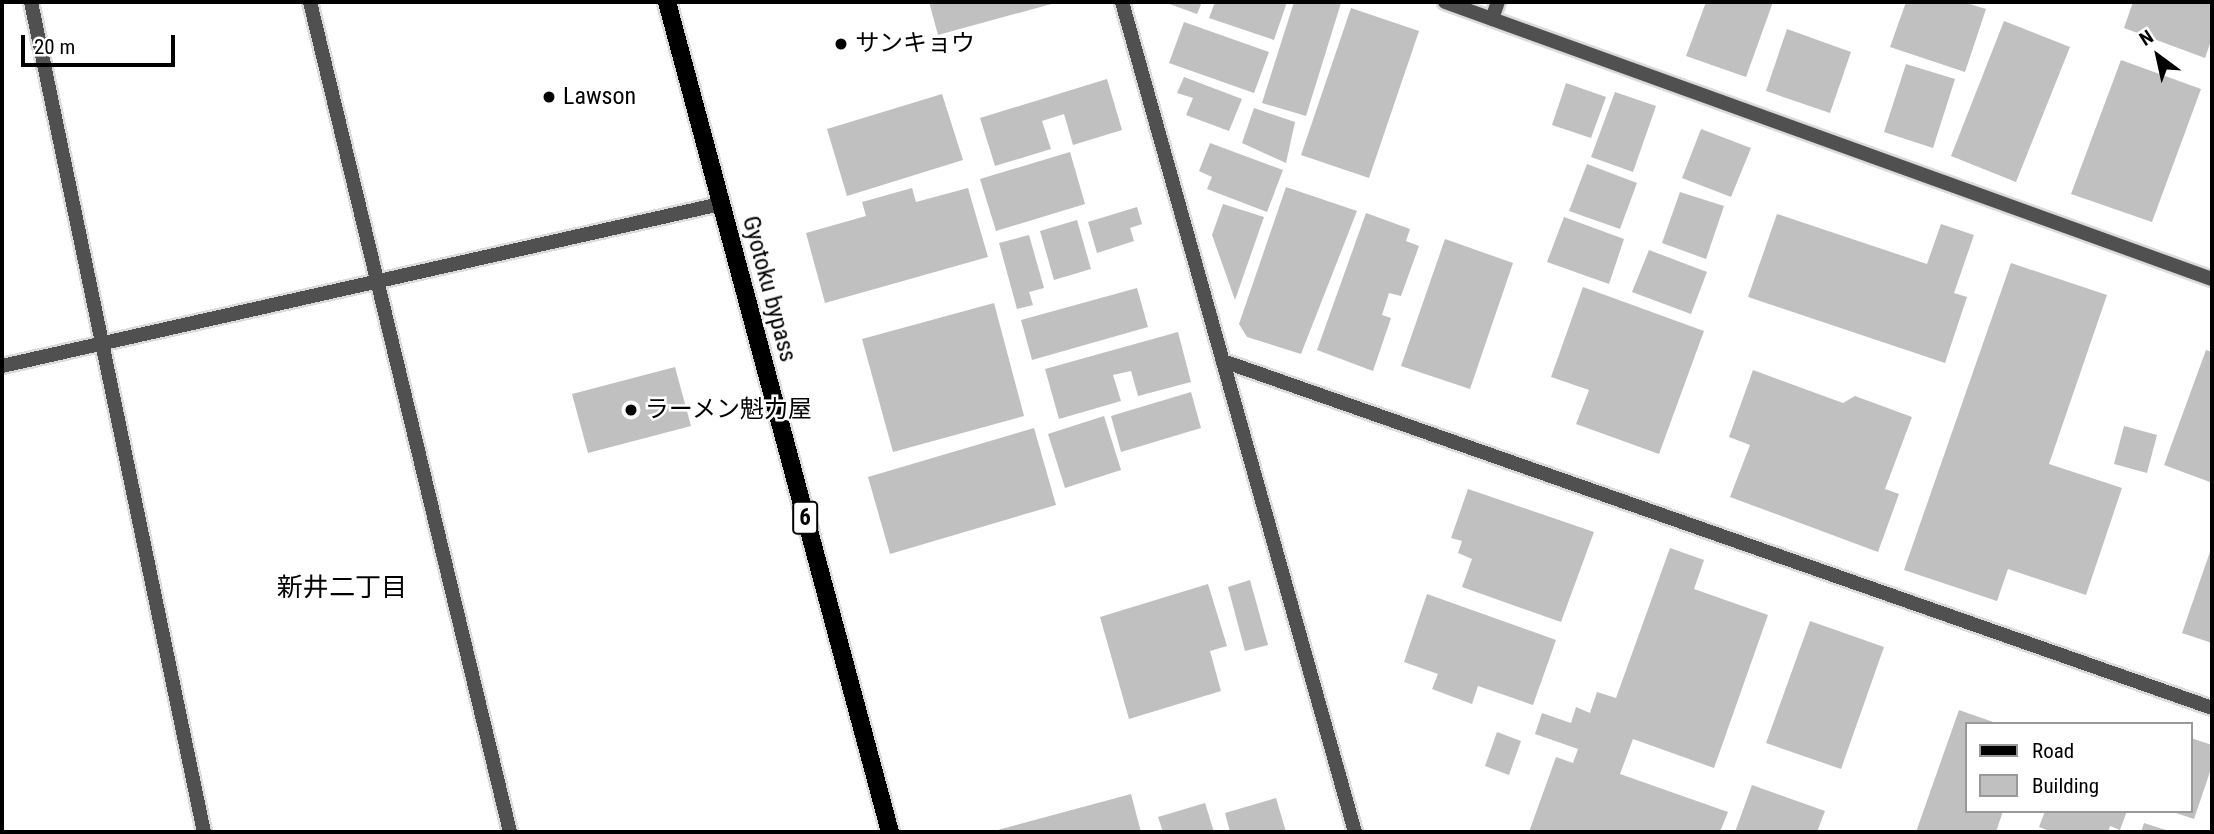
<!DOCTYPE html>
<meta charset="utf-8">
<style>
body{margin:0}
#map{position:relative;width:2214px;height:834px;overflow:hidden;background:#fff;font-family:"Roboto Condensed","Noto Sans JP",sans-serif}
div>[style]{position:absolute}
.building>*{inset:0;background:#c0c0c0}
.roads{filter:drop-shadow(2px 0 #dbdbdb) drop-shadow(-2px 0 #dbdbdb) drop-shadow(0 2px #dbdbdb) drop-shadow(0 -2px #dbdbdb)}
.street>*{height:14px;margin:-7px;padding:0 7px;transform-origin:7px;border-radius:7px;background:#505050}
.primary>*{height:18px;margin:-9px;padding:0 9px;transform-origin:9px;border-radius:9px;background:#000}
.dots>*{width:19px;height:19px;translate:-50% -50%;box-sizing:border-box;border:4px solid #fff;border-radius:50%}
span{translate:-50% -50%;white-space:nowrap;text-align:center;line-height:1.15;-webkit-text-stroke:5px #fff;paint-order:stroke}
.shield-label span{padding:2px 5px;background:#fff;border:2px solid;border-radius:5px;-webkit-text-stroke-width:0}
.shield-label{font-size:23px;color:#000;font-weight:700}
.poi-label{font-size:24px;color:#000}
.left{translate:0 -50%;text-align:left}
.street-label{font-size:24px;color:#000}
.neighbourhood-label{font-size:26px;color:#000}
.frame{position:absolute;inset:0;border:4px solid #000;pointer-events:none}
.legend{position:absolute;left:1965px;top:722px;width:228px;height:91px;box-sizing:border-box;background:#fff;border:2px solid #999;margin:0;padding:9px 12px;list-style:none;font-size:21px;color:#000}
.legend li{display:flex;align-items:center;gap:14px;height:35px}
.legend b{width:35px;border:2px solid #999}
.north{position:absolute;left:2123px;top:21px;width:70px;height:70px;-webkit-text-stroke:5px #fff;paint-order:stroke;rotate:327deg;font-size:19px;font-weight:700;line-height:28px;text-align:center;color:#000}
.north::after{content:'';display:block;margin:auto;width:24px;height:32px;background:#000;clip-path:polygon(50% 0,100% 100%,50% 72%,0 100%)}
.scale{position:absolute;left:21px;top:35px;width:154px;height:32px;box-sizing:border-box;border:4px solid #000;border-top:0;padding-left:9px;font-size:21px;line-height:24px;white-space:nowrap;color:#000;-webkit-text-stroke:5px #fff;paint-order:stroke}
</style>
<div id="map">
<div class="building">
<div style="clip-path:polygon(929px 2px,1055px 2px,1055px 3px,938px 35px)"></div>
<div style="clip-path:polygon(1164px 2px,1202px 2px,1197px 14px)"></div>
<div style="clip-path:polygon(1215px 2px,1287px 2px,1274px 40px,1209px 18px)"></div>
<div style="clip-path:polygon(1294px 2px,1341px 3px,1306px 116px,1262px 103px)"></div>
<div style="clip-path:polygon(1706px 2px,1773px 2px,1746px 77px,1686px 56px)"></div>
<div style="clip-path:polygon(1906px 2px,1963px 2px,1986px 9px,1965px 72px,1890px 47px)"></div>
<div style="clip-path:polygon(2133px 2px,2212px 2px,2212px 38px,2205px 58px,2124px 28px)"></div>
<div style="clip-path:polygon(1351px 8px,1419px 31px,1369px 178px,1301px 155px)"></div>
<div style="clip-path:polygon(2004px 21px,2070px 47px,2016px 182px,1951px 156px)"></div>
<div style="clip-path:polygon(1184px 22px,1269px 52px,1254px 93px,1169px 63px)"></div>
<div style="clip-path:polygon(1787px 29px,1851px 52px,1830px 113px,1766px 91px)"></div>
<div style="clip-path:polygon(2121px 60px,2201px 89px,2152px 222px,2071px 194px)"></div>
<div style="clip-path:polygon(1906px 64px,1955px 79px,1933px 148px,1884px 132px)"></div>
<div style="clip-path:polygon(1184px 77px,1242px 99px,1229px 131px,1186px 115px,1193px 98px,1177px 93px)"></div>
<div style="clip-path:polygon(1107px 79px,1122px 130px,1073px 145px,1064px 114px,1042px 121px,1051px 149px,995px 166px,980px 118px)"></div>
<div style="clip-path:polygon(1566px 83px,1606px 97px,1591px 138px,1552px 125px)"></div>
<div style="clip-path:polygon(1615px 92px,1656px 106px,1633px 172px,1591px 157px)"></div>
<div style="clip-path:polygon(942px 94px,963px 160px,847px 196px,827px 129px)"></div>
<div style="clip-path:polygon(1254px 108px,1295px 122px,1286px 163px,1242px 143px)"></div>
<div style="clip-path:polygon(1701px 129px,1751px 148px,1731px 197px,1682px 178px)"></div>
<div style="clip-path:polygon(1210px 143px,1283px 170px,1267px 212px,1207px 189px,1212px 177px,1199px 171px)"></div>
<div style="clip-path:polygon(1070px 152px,1085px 204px,996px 231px,980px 179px)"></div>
<div style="clip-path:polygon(1587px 164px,1637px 183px,1620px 229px,1569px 211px)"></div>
<div style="clip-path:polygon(1286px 187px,1357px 211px,1301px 354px,1247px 337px,1239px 324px)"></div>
<div style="clip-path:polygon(912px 188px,916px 202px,968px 188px,988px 257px,825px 303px,806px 233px,866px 216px,862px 202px)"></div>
<div style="clip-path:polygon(1680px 192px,1724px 206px,1706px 259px,1662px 243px)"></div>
<div style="clip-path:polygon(1223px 204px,1264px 217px,1235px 300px,1212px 235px)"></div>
<div style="clip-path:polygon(1137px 207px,1142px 224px,1130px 228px,1134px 241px,1097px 253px,1088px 222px)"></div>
<div style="clip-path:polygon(1366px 213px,1410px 229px,1406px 241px,1419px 246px,1401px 296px,1389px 293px,1382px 315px,1391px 318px,1373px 371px,1317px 350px)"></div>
<div style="clip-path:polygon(1777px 214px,1927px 264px,1941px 224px,1974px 235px,1954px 293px,1967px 297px,1945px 363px,1748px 297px)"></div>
<div style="clip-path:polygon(1564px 217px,1624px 239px,1609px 284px,1547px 262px)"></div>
<div style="clip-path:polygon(1077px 220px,1091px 269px,1054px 280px,1040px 231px)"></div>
<div style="clip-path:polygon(1029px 235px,1044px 288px,1029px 292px,1033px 305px,1017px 309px,999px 243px)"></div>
<div style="clip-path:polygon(1445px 239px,1513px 263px,1470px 389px,1401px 366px)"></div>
<div style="clip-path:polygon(1649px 250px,1707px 272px,1691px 314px,1632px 292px)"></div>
<div style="clip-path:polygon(2011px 263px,2107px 295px,2049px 464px,2122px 488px,2086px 595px,2008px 569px,1997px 601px,1904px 570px)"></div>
<div style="clip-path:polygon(1583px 287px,1704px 331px,1659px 454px,1576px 424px,1589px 390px,1551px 377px)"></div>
<div style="clip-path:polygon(1137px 288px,1148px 327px,1032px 360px,1021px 320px)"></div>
<div style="clip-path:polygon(994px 303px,1024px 416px,893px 452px,862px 339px)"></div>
<div style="clip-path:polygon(1178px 332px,1191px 382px,1138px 396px,1131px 371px,1113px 375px,1121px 401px,1059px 419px,1045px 369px)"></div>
<div style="clip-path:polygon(2206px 350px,2212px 352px,2210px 482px,2164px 465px)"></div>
<div style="clip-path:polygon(675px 367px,691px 426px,588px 453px,572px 394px)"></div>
<div style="clip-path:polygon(1753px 370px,1843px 403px,1855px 396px,1912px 417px,1885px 489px,1899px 494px,1878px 552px,1730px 497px,1750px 445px,1729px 437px)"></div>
<div style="clip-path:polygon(1191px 392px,1201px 428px,1121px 452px,1111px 416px)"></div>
<div style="clip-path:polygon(1104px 416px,1121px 470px,1065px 488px,1048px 434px)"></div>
<div style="clip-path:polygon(2124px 426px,2157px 435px,2147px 473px,2114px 464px)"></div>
<div style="clip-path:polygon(1034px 428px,1056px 505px,890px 554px,868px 477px)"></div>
<div style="clip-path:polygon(1468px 489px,1594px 532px,1561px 622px,1462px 587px,1472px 559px,1458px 553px,1462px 541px,1451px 538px)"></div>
<div style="clip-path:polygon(2212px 546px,2212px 643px,2182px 633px)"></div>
<div style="clip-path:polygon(1670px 548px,1704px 560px,1694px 589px,1768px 615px,1714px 768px,1633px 739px,1620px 774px,1728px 812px,1720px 832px,1529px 832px,1556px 757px,1573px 763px,1578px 749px,1535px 734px,1542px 713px,1571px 723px,1576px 707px,1590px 713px,1597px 692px,1616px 698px)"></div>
<div style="clip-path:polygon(1250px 580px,1268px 645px,1245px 651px,1228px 587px)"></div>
<div style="clip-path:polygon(1208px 584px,1227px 646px,1210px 651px,1221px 691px,1129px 719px,1100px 617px)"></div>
<div style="clip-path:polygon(1427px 594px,1556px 640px,1533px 705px,1478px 686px,1472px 704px,1432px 689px,1438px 674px,1404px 662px)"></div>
<div style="clip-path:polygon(1810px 621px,1884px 647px,1841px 769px,1766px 743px)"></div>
<div style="clip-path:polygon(1959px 710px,1996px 723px,1967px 724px,1967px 811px,2003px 811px,1996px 832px,1916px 832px)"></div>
<div style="clip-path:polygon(1497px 732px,1521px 741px,1509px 775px,1485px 766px)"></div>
<div style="clip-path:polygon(2191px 738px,2212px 745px,2212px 766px,2194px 819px,2173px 812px,2191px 811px)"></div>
<div style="clip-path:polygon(1752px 785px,1825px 811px,1817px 832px,1735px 832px)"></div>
<div style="clip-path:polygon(1131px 794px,1141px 832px,994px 832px,994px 831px)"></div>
<div style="clip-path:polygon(1276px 798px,1286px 832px,1230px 832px,1225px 813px)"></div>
<div style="clip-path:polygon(1205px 803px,1214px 832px,1163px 832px,1158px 817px)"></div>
<div style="clip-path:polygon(2045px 811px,2127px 811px,2120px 830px,2110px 826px,2108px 832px,2052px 832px,2039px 827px)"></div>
<div style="clip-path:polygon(2144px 823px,2172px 832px,2141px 832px)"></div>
</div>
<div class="roads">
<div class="street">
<div style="left:31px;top:2px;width:848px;rotate:78.23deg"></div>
<div style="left:310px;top:2px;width:854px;rotate:76.45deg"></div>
<div style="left:1122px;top:2px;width:862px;rotate:74.32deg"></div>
<div style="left:1445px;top:2px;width:815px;rotate:19.86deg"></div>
<div style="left:1492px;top:19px;width:18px;rotate:-71deg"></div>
<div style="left:1223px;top:361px;width:1048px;rotate:19.33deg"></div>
<div style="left:2px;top:366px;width:736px;rotate:-12.71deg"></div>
</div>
<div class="primary">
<div style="left:667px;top:2px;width:859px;rotate:74.96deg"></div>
</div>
</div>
<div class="dots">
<div style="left:841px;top:44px;background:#000"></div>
<div style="left:549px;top:97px;background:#000"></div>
<div style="left:631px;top:410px;background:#000"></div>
</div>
<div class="shield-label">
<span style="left:805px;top:518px">6</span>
</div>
<div class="poi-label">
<span class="left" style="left:855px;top:44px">サンキョウ</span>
<span class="left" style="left:563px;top:97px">Lawson</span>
<span class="left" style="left:645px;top:410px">ラーメン魁力屋</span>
</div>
<div class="street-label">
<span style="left:769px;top:289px;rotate:75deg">Gyotoku bypass</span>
</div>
<div class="neighbourhood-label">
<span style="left:342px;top:588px">新井二丁目</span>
</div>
<div class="frame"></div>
<ul class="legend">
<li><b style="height:9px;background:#000"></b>Road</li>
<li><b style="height:19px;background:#c0c0c0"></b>Building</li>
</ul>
<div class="north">N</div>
<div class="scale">20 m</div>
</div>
